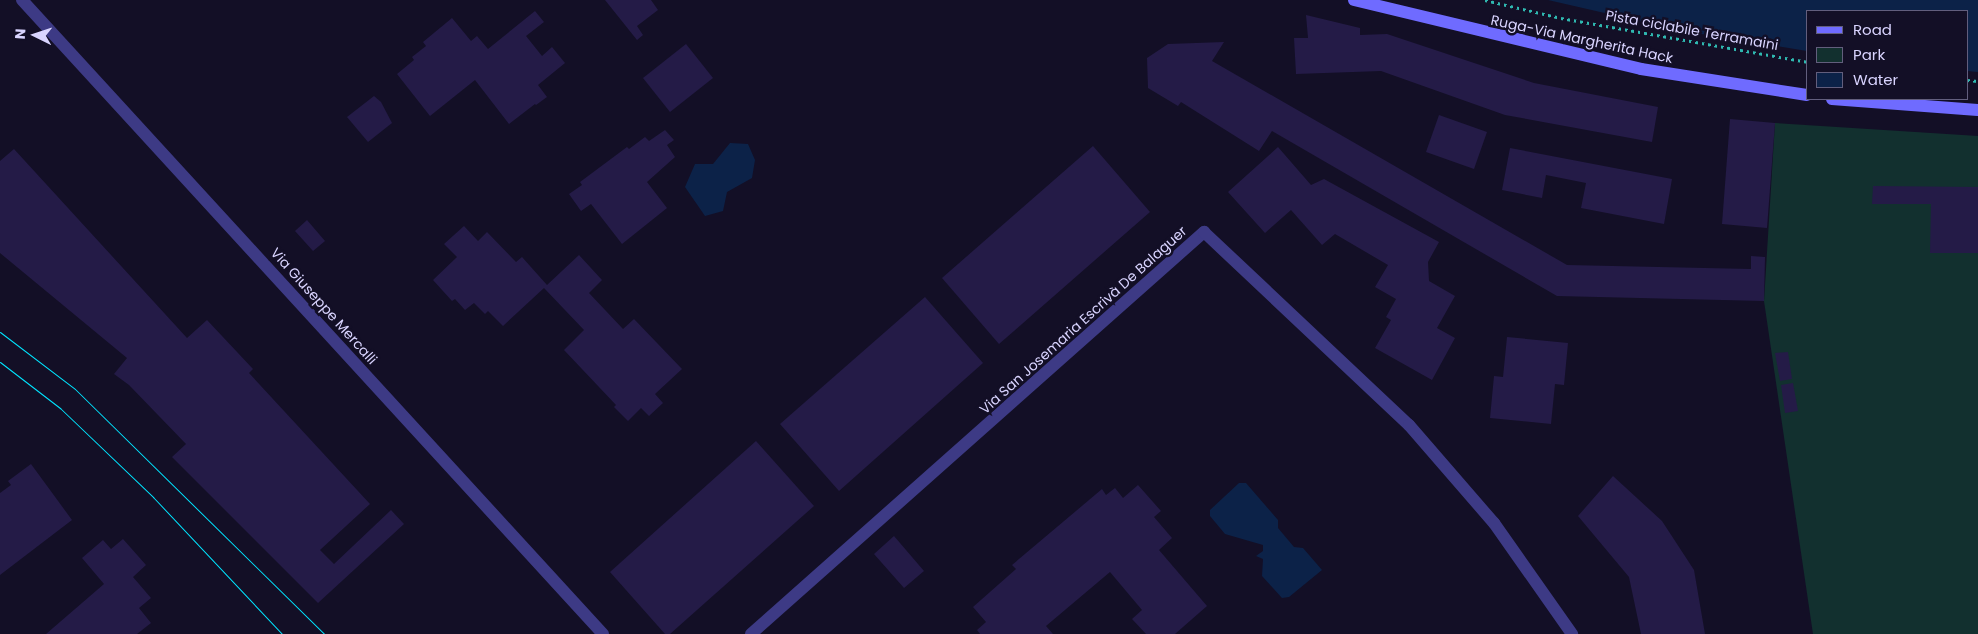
<!DOCTYPE html>
<meta charset="utf-8">
<style>
body{margin:0}
#map{position:relative;width:1978px;height:634px;overflow:hidden;background:#130f26;font-family:Poppins,sans-serif}
div>[style]{position:absolute}
.green>*{inset:0;background:#12302f}
.water>*{inset:0;background:#0c2248}
.building>*{inset:0;background:#241b47}
.path>*{height:3px;margin-top:-1.5px;transform-origin:0;background:repeating-linear-gradient(90deg,#2fb8b0 0 2.5px,transparent 0 6.5px)}
.minor>*{height:12px;margin:-6px;padding:0 6px;transform-origin:6px;border-radius:6px;background:#3d3a85}
.tertiary>*{height:12px;margin:-6px;padding:0 6px;transform-origin:6px;border-radius:6px;background:#3d3a85}
.secondary>*{height:12px;margin:-6px;padding:0 6px;transform-origin:6px;border-radius:6px;background:#6f6bff}
.tram>*{height:1px;margin:-0.5px;padding:0 0.5px;transform-origin:0.5px;border-radius:0.5px;background:#00e5ff}
span{translate:-50% -50%;white-space:nowrap;text-align:center;line-height:1.15;-webkit-text-stroke:5px #130f26;paint-order:stroke}
.street-label{font-size:14px;color:#d9d4ff}
.legend{position:absolute;left:1806px;top:10px;width:162px;height:90px;box-sizing:border-box;background:#130f26;border:1px solid #625e7d;margin:0;padding:6px 9px;list-style:none;font-size:15px;color:#d9d4ff}
.legend li{display:flex;align-items:center;gap:10px;height:25px}
.legend b{width:25px;border:1px solid #625e7d}
.north{position:absolute;left:10px;top:10px;width:50px;height:50px;-webkit-text-stroke:4px #130f26;paint-order:stroke;rotate:274deg;font-size:14px;font-weight:700;line-height:20px;text-align:center;color:#d9d4ff}
.north::after{content:'';display:block;margin:auto;width:18px;height:22px;background:#d9d4ff;clip-path:polygon(50% 0,100% 100%,50% 72%,0 100%)}
</style>
<div id="map">
<div class="green">
<div style="clip-path:polygon(1775px 123px,1978px 136px,1978px 634px,1813px 634px,1764px 301px)"></div>
</div>
<div class="water">
<div style="clip-path:polygon(1548px 0,1978px 0,1978px 72px,1967px 71px,1967px 11px,1807px 11px,1807px 51px,1683px 31px)"></div>
<div style="clip-path:polygon(730px 143px,748px 144px,755px 160px,752px 178px,727px 192px,723px 211px,705px 216px,685px 187px,695px 164px,713px 164px)"></div>
<div style="clip-path:polygon(1239px 483px,1246px 483px,1278px 520px,1278px 528px,1294px 547px,1303px 548px,1322px 570px,1289px 597px,1282px 598px,1262px 576px,1263px 559px,1256px 556px,1263px 551px,1263px 545px,1225px 534px,1210px 516px,1210px 510px)"></div>
</div>
<div class="building">
<div style="clip-path:polygon(605px 0,651px 0,658px 10px,637px 26px,643px 35px,637px 40px)"></div>
<div style="clip-path:polygon(535px 11px,544px 22px,526px 36px,542px 56px,552px 47px,565px 63px,538px 85px,547px 97px,536px 105px,535px 104px,509px 124px,475px 80px,430px 116px,397px 74px,414px 60px,412px 57px,426px 46px,423px 42px,452px 18px,471px 41px,477px 36px,488px 49px)"></div>
<div style="clip-path:polygon(1306px 15px,1360px 28px,1360px 35px,1387px 34px,1534px 83px,1658px 107px,1652px 142px,1505px 115px,1381px 71px,1296px 74px,1294px 38px,1308px 38px)"></div>
<div style="clip-path:polygon(1224px 42px,1212px 61px,1567px 265px,1751px 269px,1751px 256px,1765px 257px,1764px 301px,1557px 296px,1272px 131px,1259px 151px,1181px 102px,1178px 106px,1148px 88px,1147px 58px,1168px 44px)"></div>
<div style="clip-path:polygon(686px 44px,713px 78px,670px 112px,643px 78px)"></div>
<div style="clip-path:polygon(374px 96px,381px 102px,392px 123px,368px 142px,347px 117px)"></div>
<div style="clip-path:polygon(1439px 115px,1487px 132px,1474px 169px,1426px 152px)"></div>
<div style="clip-path:polygon(1730px 119px,1775px 123px,1767px 228px,1722px 224px)"></div>
<div style="clip-path:polygon(665px 130px,674px 140px,667px 145px,675px 157px,647px 182px,667px 208px,622px 244px,591px 204px,581px 211px,569px 194px,582px 185px,580px 182px,627px 147px,629px 149px,645px 137px,649px 141px)"></div>
<div style="clip-path:polygon(1093px 146px,1150px 212px,999px 344px,942px 278px)"></div>
<div style="clip-path:polygon(1278px 147px,1311px 185px,1324px 179px,1439px 242px,1428px 262px,1429px 281px,1455px 296px,1437px 328px,1455px 338px,1432px 380px,1375px 348px,1391px 320px,1386px 317px,1396px 299px,1375px 287px,1388px 265px,1335px 234px,1322px 245px,1291px 210px,1265px 233px,1228px 192px)"></div>
<div style="clip-path:polygon(1510px 148px,1672px 179px,1664px 224px,1581px 208px,1586px 183px,1546px 175px,1542px 198px,1502px 190px)"></div>
<div style="clip-path:polygon(14px 149px,187px 338px,207px 320px,253px 369px,249px 373px,370px 504px,320px 550px,334px 564px,391px 510px,404px 524px,318px 603px,172px 457px,186px 444px,129px 385px,114px 374px,127px 358px,0 253px,0 161px)"></div>
<div style="clip-path:polygon(1873px 186px,1978px 187px,1978px 253px,1930px 253px,1931px 204px,1872px 204px)"></div>
<div style="clip-path:polygon(307px 220px,325px 241px,313px 251px,295px 231px)"></div>
<div style="clip-path:polygon(464px 226px,478px 241px,487px 232px,516px 262px,522px 257px,547px 285px,579px 255px,602px 280px,589px 293px,623px 329px,634px 319px,682px 369px,655px 394px,663px 403px,649px 416px,641px 408px,628px 421px,614px 407px,616px 405px,564px 350px,584px 330px,544px 288px,503px 326px,488px 311px,485px 314px,474px 303px,465px 310px,455px 299px,452px 301px,433px 280px,457px 257px,444px 244px)"></div>
<div style="clip-path:polygon(925px 297px,983px 363px,839px 491px,780px 424px)"></div>
<div style="clip-path:polygon(1507px 337px,1568px 343px,1564px 385px,1555px 384px,1551px 424px,1490px 418px,1494px 376px,1503px 377px)"></div>
<div style="clip-path:polygon(1788px 352px,1792px 379px,1780px 381px,1775px 353px)"></div>
<div style="clip-path:polygon(1793px 383px,1798px 411px,1785px 413px,1781px 385px)"></div>
<div style="clip-path:polygon(756px 441px,814px 506px,670px 634px,665px 634px,610px 572px)"></div>
<div style="clip-path:polygon(31px 464px,72px 520px,0 575px,0 493px,11px 485px,8px 481px)"></div>
<div style="clip-path:polygon(1613px 476px,1662px 521px,1694px 570px,1705px 634px,1641px 634px,1629px 577px,1578px 516px)"></div>
<div style="clip-path:polygon(1138px 485px,1161px 511px,1154px 517px,1172px 538px,1159px 550px,1207px 606px,1175px 634px,1146px 634px,1132px 619px,1142px 610px,1110px 572px,1046px 626px,1053px 634px,980px 634px,977px 630px,986px 622px,973px 607px,1016px 569px,1012px 565px,1102px 489px,1106px 495px,1115px 488px,1123px 498px)"></div>
<div style="clip-path:polygon(894px 536px,924px 571px,904px 588px,874px 554px)"></div>
<div style="clip-path:polygon(123px 539px,146px 565px,133px 577px,151px 598px,139px 608px,151px 623px,137px 634px,46px 634px,104px 584px,82px 558px,103px 540px,111px 549px)"></div>
</div>
<div class="path">
<div style="left:1485px;top:0;width:78px;rotate:13.3deg"></div>
<div style="left:1561px;top:18px;width:250px;rotate:10.1deg"></div>
<div style="left:1967px;top:80px;width:11px;rotate:5deg"></div>
</div>
<div class="minor">
<div style="left:751px;top:634px;width:606px;rotate:-41.59deg"></div>
<div style="left:1204px;top:232px;width:282px;rotate:43.3deg"></div>
<div style="left:1409px;top:425px;width:130px;rotate:49.1deg"></div>
<div style="left:1494px;top:523px;width:136px;rotate:54.9deg"></div>
</div>
<div class="tertiary">
<div style="left:22px;top:0;width:860px;rotate:47.5deg"></div>
</div>
<div class="secondary">
<div style="left:1354px;top:0;width:295px;rotate:13.5deg"></div>
<div style="left:1641px;top:69px;width:168px;rotate:8.9deg"></div>
<div style="left:1832px;top:99px;width:146px;rotate:4.3deg"></div>
</div>
<div class="tram">
<div style="left:0;top:332px;width:94px;rotate:37.2deg"></div>
<div style="left:75px;top:389px;width:349px;rotate:44.5deg"></div>
<div style="left:0;top:362px;width:76px;rotate:37.5deg"></div>
<div style="left:60px;top:408px;width:129px;rotate:43.7deg"></div>
<div style="left:153px;top:497px;width:188px;rotate:46.7deg"></div>
</div>
<div class="street-label">
<span style="left:1692px;top:30px;rotate:10deg">Pista ciclabile Terramaini</span>
<span style="left:1582px;top:39px;rotate:12deg">Ruga-Via Margherita Hack</span>
<span style="left:324px;top:306px;rotate:48deg">Via Giuseppe Mercalli</span>
<span style="left:1083px;top:320px;rotate:-42deg">Via San Josemaria Escrivà De Balaguer</span>
</div>
<ul class="legend">
<li><b style="height:6px;background:#6f6bff"></b>Road</li>
<li><b style="height:14px;background:#12302f"></b>Park</li>
<li><b style="height:14px;background:#0c2248"></b>Water</li>
</ul>
<div class="north">N</div>
</div>
